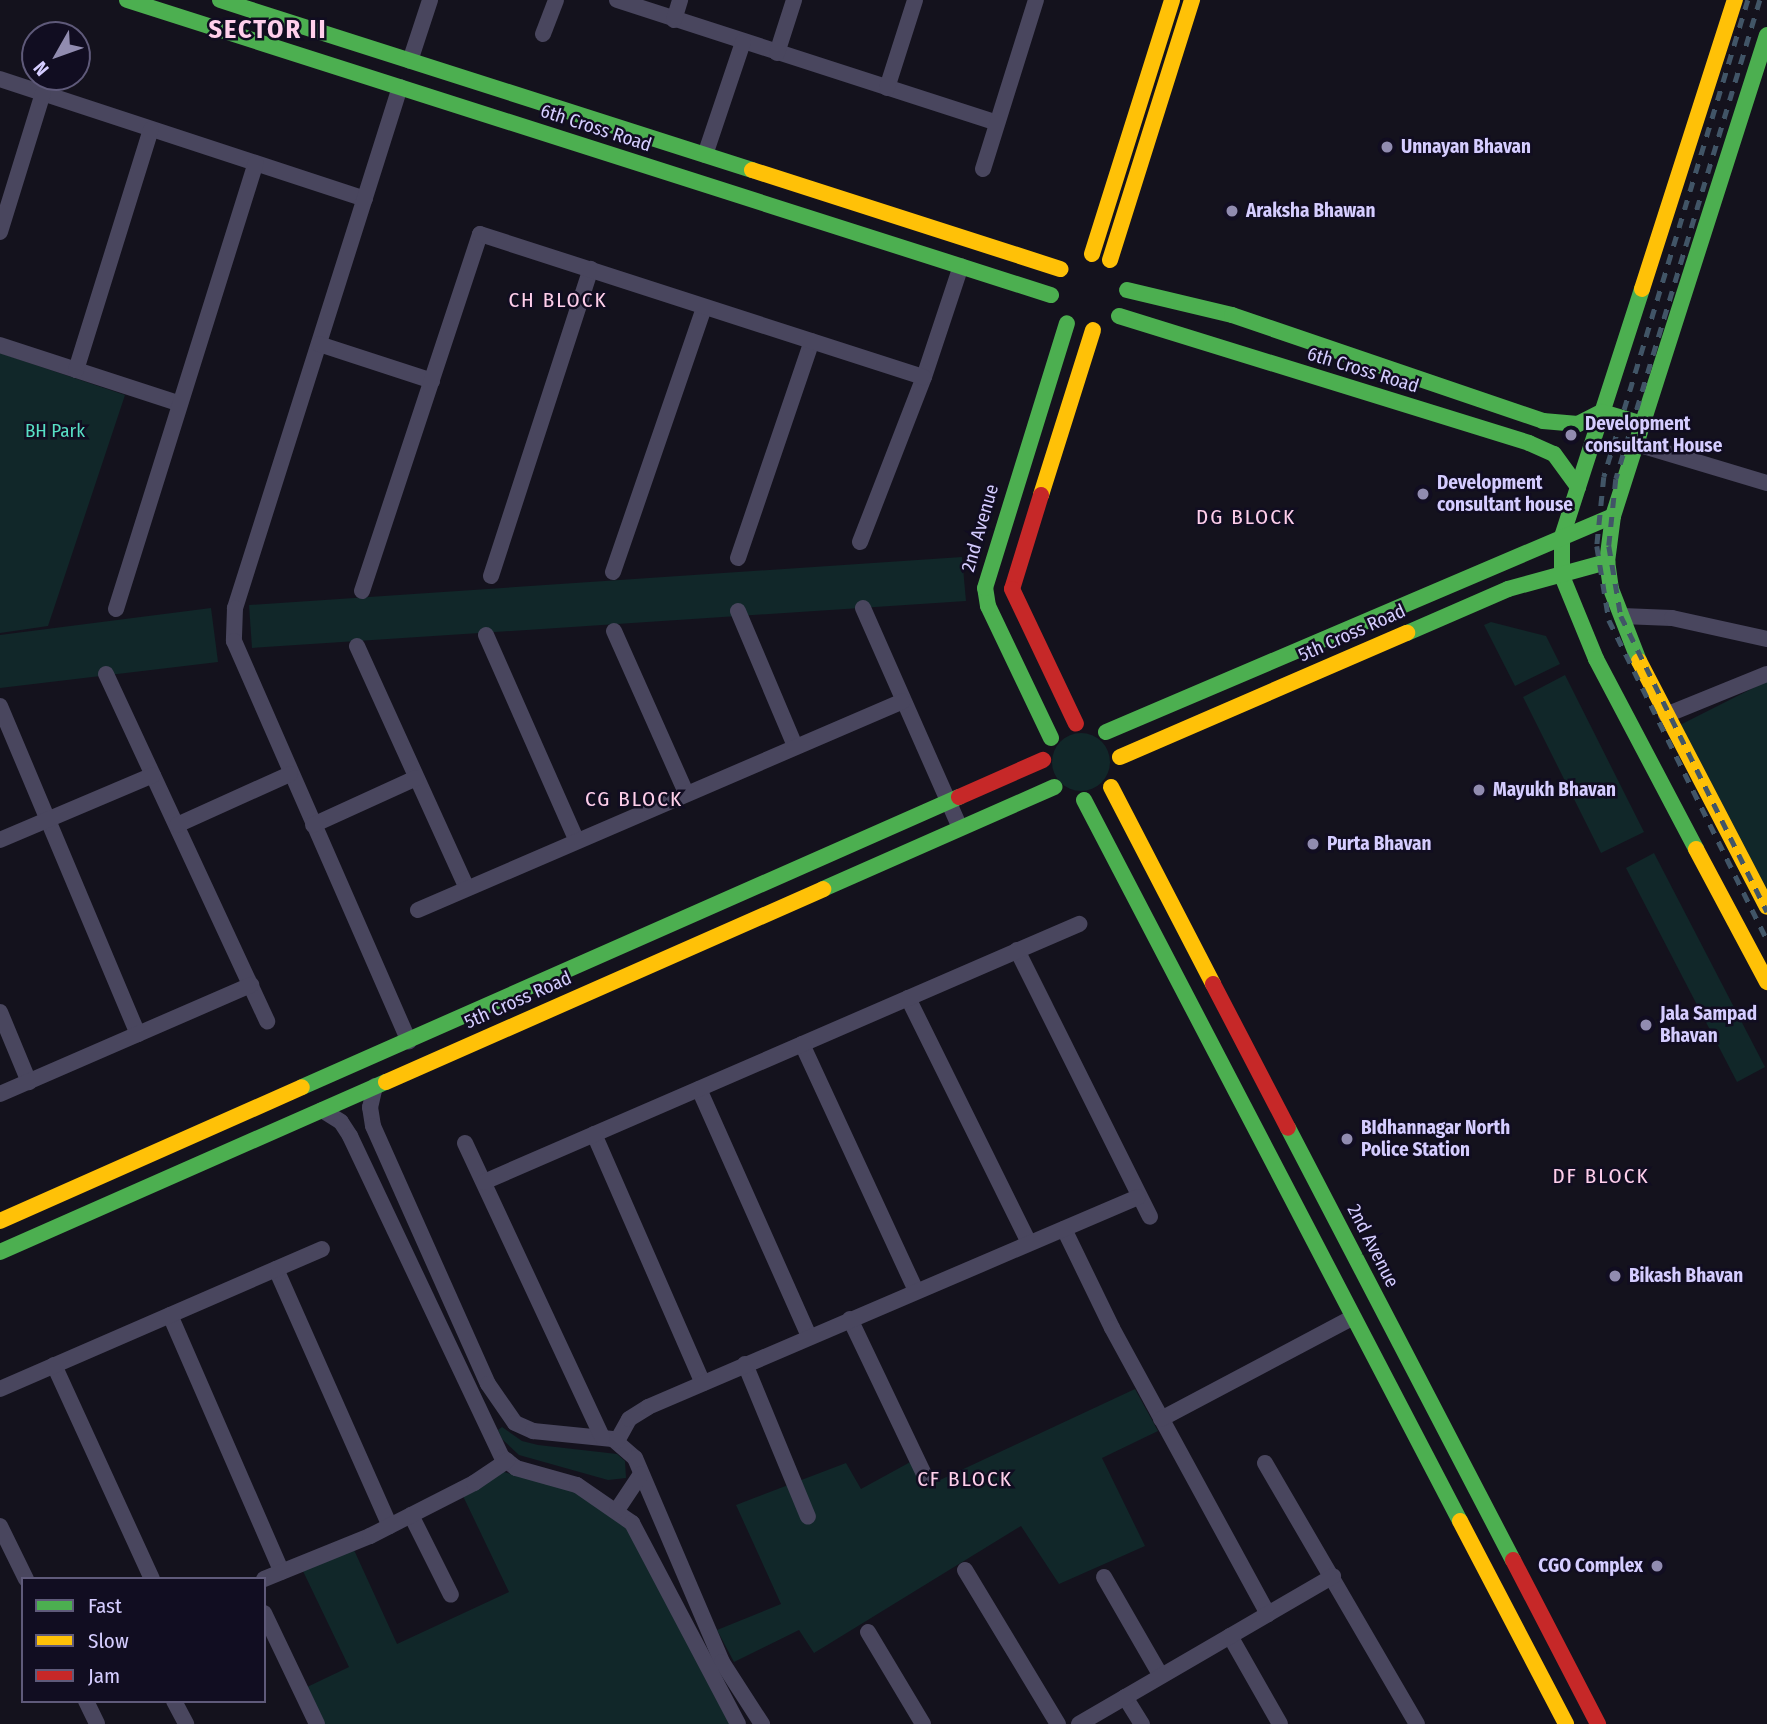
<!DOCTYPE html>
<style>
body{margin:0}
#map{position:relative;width:1767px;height:1724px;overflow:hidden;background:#14121d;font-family:"Fira Sans Condensed",sans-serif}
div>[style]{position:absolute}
.green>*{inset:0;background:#112729}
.round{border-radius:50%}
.street>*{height:16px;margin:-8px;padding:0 8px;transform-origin:8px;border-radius:8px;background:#49465e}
.fast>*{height:16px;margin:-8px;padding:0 8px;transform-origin:8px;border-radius:8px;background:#4caf50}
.slow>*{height:16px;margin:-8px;padding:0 8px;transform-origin:8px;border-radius:8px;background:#ffc107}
.jam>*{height:16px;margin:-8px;padding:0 8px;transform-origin:8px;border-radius:8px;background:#c62828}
.rail>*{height:4.5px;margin-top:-2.25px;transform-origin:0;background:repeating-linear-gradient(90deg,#415567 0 10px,transparent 0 19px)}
.dots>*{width:19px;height:19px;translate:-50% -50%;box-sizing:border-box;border:4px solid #110d21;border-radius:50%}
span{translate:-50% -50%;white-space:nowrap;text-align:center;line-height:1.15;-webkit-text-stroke:5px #110d21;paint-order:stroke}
.street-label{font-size:19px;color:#d5cdff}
.poi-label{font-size:19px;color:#d5cdff;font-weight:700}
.left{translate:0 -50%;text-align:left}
.right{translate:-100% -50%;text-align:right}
.park-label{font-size:19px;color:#58dfc5}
.neighbourhood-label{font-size:21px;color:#ffcfeb;letter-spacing:2px}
.district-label{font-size:26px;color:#ffcfeb;font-weight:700;letter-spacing:2px}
.legend{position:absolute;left:21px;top:1577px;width:245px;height:126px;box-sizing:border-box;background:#110d21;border:2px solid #5f5a7a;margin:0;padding:9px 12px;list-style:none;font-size:21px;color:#d5cdff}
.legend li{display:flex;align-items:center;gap:14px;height:35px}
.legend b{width:35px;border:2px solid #5f5a7a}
.north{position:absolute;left:21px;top:21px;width:70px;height:70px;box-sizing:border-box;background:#110d21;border:2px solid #5f5a7a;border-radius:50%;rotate:230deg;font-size:19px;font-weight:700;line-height:28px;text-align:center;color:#d5cdff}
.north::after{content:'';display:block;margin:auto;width:24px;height:32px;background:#918cb0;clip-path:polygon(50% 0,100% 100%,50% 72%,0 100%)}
</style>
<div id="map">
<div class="green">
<div style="clip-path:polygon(0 353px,125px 395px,48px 626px,0 633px)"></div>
<div style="clip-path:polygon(962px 557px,966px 601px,252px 648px,249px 605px)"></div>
<div style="clip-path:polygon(211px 608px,218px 662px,0 688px,0 635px)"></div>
<div style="clip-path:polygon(1491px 622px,1546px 636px,1560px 664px,1515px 686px,1484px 625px)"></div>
<div style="clip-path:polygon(1565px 675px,1644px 832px,1601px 853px,1523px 697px)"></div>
<div style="clip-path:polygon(1767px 681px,1767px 891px,1678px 726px)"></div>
<div class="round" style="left:1052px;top:733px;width:58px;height:58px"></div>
<div style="clip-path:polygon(1654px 853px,1765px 1067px,1737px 1082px,1626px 868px)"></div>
<div style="clip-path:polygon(1135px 1389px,1158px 1431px,1102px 1458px,1145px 1546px,1059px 1584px,1021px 1526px,814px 1653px,799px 1630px,734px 1662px,717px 1630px,781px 1604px,736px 1505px,846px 1463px,861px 1489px,914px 1460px,925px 1487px)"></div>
<div style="clip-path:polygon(502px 1427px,522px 1441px,538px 1445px,617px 1454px,625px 1461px,626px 1478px,608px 1480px,519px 1455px,502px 1439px,498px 1430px)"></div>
<div style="clip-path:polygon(497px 1470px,578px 1493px,615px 1514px,633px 1537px,732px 1724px,324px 1724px,305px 1688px,349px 1667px,302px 1569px,354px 1550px,397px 1644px,509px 1592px,463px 1496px)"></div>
</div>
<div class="street">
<div style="left:617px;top:0;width:397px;rotate:17.9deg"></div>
<div style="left:674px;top:20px;width:21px;rotate:-73deg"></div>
<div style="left:543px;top:34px;width:36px;rotate:-69deg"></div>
<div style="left:777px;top:53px;width:56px;rotate:-72.2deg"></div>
<div style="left:410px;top:61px;width:64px;rotate:-71.8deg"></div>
<div style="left:0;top:79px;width:384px;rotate:18.2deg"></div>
<div style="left:400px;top:87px;width:547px;rotate:107.57deg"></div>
<div style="left:235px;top:608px;width:33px;rotate:92deg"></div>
<div style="left:234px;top:641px;width:437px;rotate:66.4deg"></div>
<div style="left:887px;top:88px;width:92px;rotate:-72.3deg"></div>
<div style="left:705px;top:155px;width:119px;rotate:-71.4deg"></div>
<div style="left:983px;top:169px;width:177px;rotate:-72.6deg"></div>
<div style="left:0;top:232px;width:145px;rotate:-72.8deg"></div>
<div style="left:319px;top:344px;width:119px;rotate:18.1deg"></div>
<div style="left:0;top:345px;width:189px;rotate:18.1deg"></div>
<div style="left:76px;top:370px;width:252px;rotate:-72.7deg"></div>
<div style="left:1637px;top:444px;width:136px;rotate:16.7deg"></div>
<div style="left:860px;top:542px;width:177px;rotate:-68.8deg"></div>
<div style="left:924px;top:377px;width:117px;rotate:-71.6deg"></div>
<div style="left:738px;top:558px;width:229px;rotate:-71.2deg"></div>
<div style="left:613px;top:572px;width:280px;rotate:-71deg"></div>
<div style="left:491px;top:576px;width:323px;rotate:-72deg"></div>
<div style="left:362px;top:591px;width:376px;rotate:-71.7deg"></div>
<div style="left:480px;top:234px;width:466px;rotate:17.9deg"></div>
<div style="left:863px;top:608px;width:240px;rotate:66.2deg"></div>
<div style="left:116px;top:609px;width:467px;rotate:-72.6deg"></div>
<div style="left:738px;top:611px;width:147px;rotate:67.1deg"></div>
<div style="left:1622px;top:616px;width:50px;rotate:2.3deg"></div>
<div style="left:1672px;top:618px;width:97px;rotate:12.5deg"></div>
<div style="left:614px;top:631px;width:177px;rotate:66deg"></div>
<div style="left:486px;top:635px;width:223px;rotate:66.2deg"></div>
<div style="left:357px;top:646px;width:264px;rotate:65.6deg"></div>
<div style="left:106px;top:674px;width:383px;rotate:65.1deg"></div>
<div style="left:0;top:706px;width:356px;rotate:67.2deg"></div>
<div style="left:1666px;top:715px;width:109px;rotate:-22.1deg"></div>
<div style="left:177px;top:825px;width:124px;rotate:-24.3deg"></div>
<div style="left:313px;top:825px;width:113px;rotate:-24.5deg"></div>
<div style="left:0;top:840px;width:166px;rotate:-23deg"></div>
<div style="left:418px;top:910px;width:528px;rotate:-23.31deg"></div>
<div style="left:1017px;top:950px;width:298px;rotate:63.5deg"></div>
<div style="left:908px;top:998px;width:273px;rotate:63.7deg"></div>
<div style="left:0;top:1012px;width:76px;rotate:67.5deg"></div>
<div style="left:802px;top:1044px;width:272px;rotate:65.2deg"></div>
<div style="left:375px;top:1086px;width:22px;rotate:103deg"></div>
<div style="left:370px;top:1107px;width:19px;rotate:81deg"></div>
<div style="left:373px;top:1126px;width:282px;rotate:66deg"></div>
<div style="left:488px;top:1384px;width:47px;rotate:55.3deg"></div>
<div style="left:515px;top:1423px;width:20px;rotate:24deg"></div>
<div style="left:533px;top:1431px;width:80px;rotate:5.7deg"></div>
<div style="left:613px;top:1439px;width:29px;rotate:41deg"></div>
<div style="left:635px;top:1458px;width:222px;rotate:66.9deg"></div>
<div style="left:722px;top:1662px;width:74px;rotate:57.2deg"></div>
<div style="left:699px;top:1089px;width:270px;rotate:66deg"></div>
<div style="left:0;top:1094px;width:274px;rotate:-23.5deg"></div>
<div style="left:322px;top:1110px;width:22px;rotate:32deg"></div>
<div style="left:341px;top:1122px;width:17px;rotate:57deg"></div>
<div style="left:350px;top:1136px;width:355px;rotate:64.7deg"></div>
<div style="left:502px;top:1457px;width:18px;rotate:38deg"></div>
<div style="left:516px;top:1468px;width:63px;rotate:15.6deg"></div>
<div style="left:577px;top:1485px;width:67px;rotate:34.6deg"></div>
<div style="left:632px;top:1523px;width:227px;rotate:62.2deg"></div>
<div style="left:594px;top:1134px;width:272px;rotate:66.4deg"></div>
<div style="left:465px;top:1143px;width:324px;rotate:65deg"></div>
<div style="left:484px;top:1182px;width:649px;rotate:-23.44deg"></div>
<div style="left:1064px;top:1229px;width:110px;rotate:64.1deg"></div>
<div style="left:1112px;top:1328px;width:326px;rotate:61.4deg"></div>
<div style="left:276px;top:1269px;width:281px;rotate:66.1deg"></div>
<div style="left:170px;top:1315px;width:280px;rotate:66.5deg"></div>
<div style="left:850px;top:1319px;width:176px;rotate:64.5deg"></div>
<div style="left:745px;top:1364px;width:165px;rotate:67.6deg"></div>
<div style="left:54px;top:1365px;width:235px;rotate:65.4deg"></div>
<div style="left:0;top:1389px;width:351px;rotate:-23.5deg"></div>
<div style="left:1161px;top:1419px;width:216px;rotate:-27.9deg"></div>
<div style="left:617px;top:1441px;width:25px;rotate:-61deg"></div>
<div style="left:629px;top:1419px;width:22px;rotate:-32deg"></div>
<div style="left:648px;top:1407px;width:533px;rotate:-23.2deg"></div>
<div style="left:1265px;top:1463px;width:302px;rotate:59.8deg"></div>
<div style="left:617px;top:1510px;width:43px;rotate:-56.3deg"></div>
<div style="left:411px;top:1515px;width:89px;rotate:63.4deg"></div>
<div style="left:0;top:1526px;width:59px;rotate:63.9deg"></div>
<div style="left:965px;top:1570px;width:180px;rotate:58.9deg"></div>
<div style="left:1104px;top:1577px;width:114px;rotate:60.1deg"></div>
<div style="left:264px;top:1579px;width:114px;rotate:-22.1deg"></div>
<div style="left:370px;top:1536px;width:117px;rotate:-27deg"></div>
<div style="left:474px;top:1483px;width:40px;rotate:-34deg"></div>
<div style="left:264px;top:1613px;width:123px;rotate:64.5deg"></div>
<div style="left:868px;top:1632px;width:107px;rotate:59.1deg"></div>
<div style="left:1230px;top:1636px;width:101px;rotate:60.4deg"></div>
<div style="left:1125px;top:1697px;width:32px;rotate:58deg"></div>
<div style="left:86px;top:1701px;width:25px;rotate:64deg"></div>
<div style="left:174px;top:1701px;width:26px;rotate:62deg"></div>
<div style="left:1079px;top:1724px;width:294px;rotate:-30.2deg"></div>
</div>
<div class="fast">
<div style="left:127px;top:0;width:970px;rotate:17.71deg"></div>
<div style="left:220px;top:0;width:559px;rotate:17.72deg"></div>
<div style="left:1642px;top:289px;width:261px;rotate:107.9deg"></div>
<div style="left:1562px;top:537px;width:39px;rotate:90deg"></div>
<div style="left:1562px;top:576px;width:90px;rotate:67.7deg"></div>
<div style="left:1596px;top:659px;width:215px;rotate:62.2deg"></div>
<div style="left:1127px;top:290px;width:108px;rotate:13.4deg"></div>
<div style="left:1232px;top:315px;width:329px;rotate:18.8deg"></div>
<div style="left:1543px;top:421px;width:35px;rotate:5deg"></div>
<div style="left:1578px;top:424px;width:27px;rotate:-27deg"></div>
<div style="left:1602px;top:412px;width:43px;rotate:16.3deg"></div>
<div style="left:1119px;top:316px;width:429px;rotate:17.2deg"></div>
<div style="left:1529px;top:443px;width:27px;rotate:24deg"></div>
<div style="left:1554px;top:454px;width:41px;rotate:54deg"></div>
<div style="left:1407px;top:633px;width:110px;rotate:-23.5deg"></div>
<div style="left:1508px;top:589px;width:103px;rotate:-15.3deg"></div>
<div style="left:1639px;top:661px;width:77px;rotate:-111.3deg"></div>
<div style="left:1611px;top:589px;width:27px;rotate:-98deg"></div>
<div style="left:1607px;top:562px;width:46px;rotate:-82.6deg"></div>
<div style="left:1613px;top:516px;width:505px;rotate:-72.25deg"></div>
<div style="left:1106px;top:732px;width:551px;rotate:-23.08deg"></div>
<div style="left:1051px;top:738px;width:146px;rotate:-115.5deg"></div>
<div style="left:988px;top:606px;width:18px;rotate:-99deg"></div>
<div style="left:985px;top:588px;width:277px;rotate:-72.8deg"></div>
<div style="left:1084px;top:800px;width:813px;rotate:62.46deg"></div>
<div style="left:823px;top:889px;width:253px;rotate:-23.8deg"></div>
<div style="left:302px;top:1087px;width:718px;rotate:-23.82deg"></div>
<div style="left:1288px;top:1128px;width:487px;rotate:62.5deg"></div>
<div style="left:0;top:1252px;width:422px;rotate:-23.8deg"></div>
</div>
<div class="slow">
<div style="left:752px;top:170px;width:324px;rotate:17.8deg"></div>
<div style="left:1092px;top:254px;width:266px;rotate:-72.5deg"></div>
<div style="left:1110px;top:260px;width:273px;rotate:-72.5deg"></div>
<div style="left:1642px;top:289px;width:304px;rotate:-72.2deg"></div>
<div style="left:1041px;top:495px;width:173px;rotate:-72.5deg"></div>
<div style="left:1639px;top:661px;width:277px;rotate:62.5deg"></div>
<div style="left:1120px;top:757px;width:313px;rotate:-23.4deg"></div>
<div style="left:1111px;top:787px;width:222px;rotate:62.6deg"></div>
<div style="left:1696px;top:849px;width:151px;rotate:61.9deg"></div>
<div style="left:386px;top:1082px;width:478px;rotate:-23.8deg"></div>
<div style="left:0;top:1221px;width:330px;rotate:-23.9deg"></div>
<div style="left:1460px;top:1521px;width:229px;rotate:62.4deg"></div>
</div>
<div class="jam">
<div style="left:1041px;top:495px;width:98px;rotate:107.1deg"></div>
<div style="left:1012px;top:589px;width:149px;rotate:64.6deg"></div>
<div style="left:959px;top:797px;width:92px;rotate:-23.8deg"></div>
<div style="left:1213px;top:984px;width:162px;rotate:62.5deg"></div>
<div style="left:1513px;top:1560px;width:185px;rotate:62.6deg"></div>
</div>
<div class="rail">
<div style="left:1748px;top:0;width:498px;rotate:106.8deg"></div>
<div style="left:1604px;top:477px;width:69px;rotate:95.8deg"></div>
<div style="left:1597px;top:546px;width:75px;rotate:80.8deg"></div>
<div style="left:1609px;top:620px;width:357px;rotate:63.7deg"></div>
<div style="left:1760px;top:0;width:500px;rotate:106.73deg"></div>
<div style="left:1616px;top:479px;width:67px;rotate:96deg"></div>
<div style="left:1609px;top:546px;width:71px;rotate:80.3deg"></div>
<div style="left:1621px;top:616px;width:330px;rotate:63.7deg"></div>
</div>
<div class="dots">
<div style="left:1387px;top:147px;background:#918cb0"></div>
<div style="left:1232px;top:211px;background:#918cb0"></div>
<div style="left:1571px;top:435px;background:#918cb0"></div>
<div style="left:1423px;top:494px;background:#918cb0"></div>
<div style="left:1479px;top:790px;background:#918cb0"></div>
<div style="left:1313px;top:844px;background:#918cb0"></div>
<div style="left:1646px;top:1025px;background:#918cb0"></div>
<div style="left:1347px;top:1139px;background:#918cb0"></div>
<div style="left:1615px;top:1276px;background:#918cb0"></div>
<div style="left:1657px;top:1566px;background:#918cb0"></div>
</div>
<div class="street-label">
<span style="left:596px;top:128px;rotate:18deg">6th Cross Road</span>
<span style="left:1363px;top:370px;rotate:17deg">6th Cross Road</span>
<span style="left:980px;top:528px;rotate:-74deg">2nd Avenue</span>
<span style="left:1352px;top:633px;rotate:-24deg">5th Cross Road</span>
<span style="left:518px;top:1000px;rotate:-24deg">5th Cross Road</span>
<span style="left:1373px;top:1246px;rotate:63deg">2nd Avenue</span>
</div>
<div class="poi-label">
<span class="left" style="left:1401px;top:147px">Unnayan Bhavan</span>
<span class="left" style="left:1246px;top:211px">Araksha Bhawan</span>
<span class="left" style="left:1585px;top:435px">Development<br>consultant House</span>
<span class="left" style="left:1437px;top:494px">Development<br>consultant house</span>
<span class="left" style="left:1493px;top:790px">Mayukh Bhavan</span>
<span class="left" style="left:1327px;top:844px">Purta Bhavan</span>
<span class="left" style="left:1660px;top:1025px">Jala Sampad<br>Bhavan</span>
<span class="left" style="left:1361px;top:1139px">BIdhannagar North<br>Police Station</span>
<span class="left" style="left:1629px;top:1276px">Bikash Bhavan</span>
<span class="right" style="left:1643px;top:1566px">CGO Complex</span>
</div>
<div class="park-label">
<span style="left:55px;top:431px">BH Park</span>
</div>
<div class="neighbourhood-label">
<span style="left:558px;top:300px">CH BLOCK</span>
<span style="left:1246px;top:517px">DG BLOCK</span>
<span style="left:634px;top:799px">CG BLOCK</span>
<span style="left:1601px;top:1176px">DF BLOCK</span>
<span style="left:965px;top:1479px">CF BLOCK</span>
</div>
<div class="district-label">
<span style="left:268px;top:30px">SECTOR II</span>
</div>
<ul class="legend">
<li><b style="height:9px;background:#4caf50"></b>Fast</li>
<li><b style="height:9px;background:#ffc107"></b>Slow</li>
<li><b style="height:9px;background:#c62828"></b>Jam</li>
</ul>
<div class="north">N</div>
</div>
